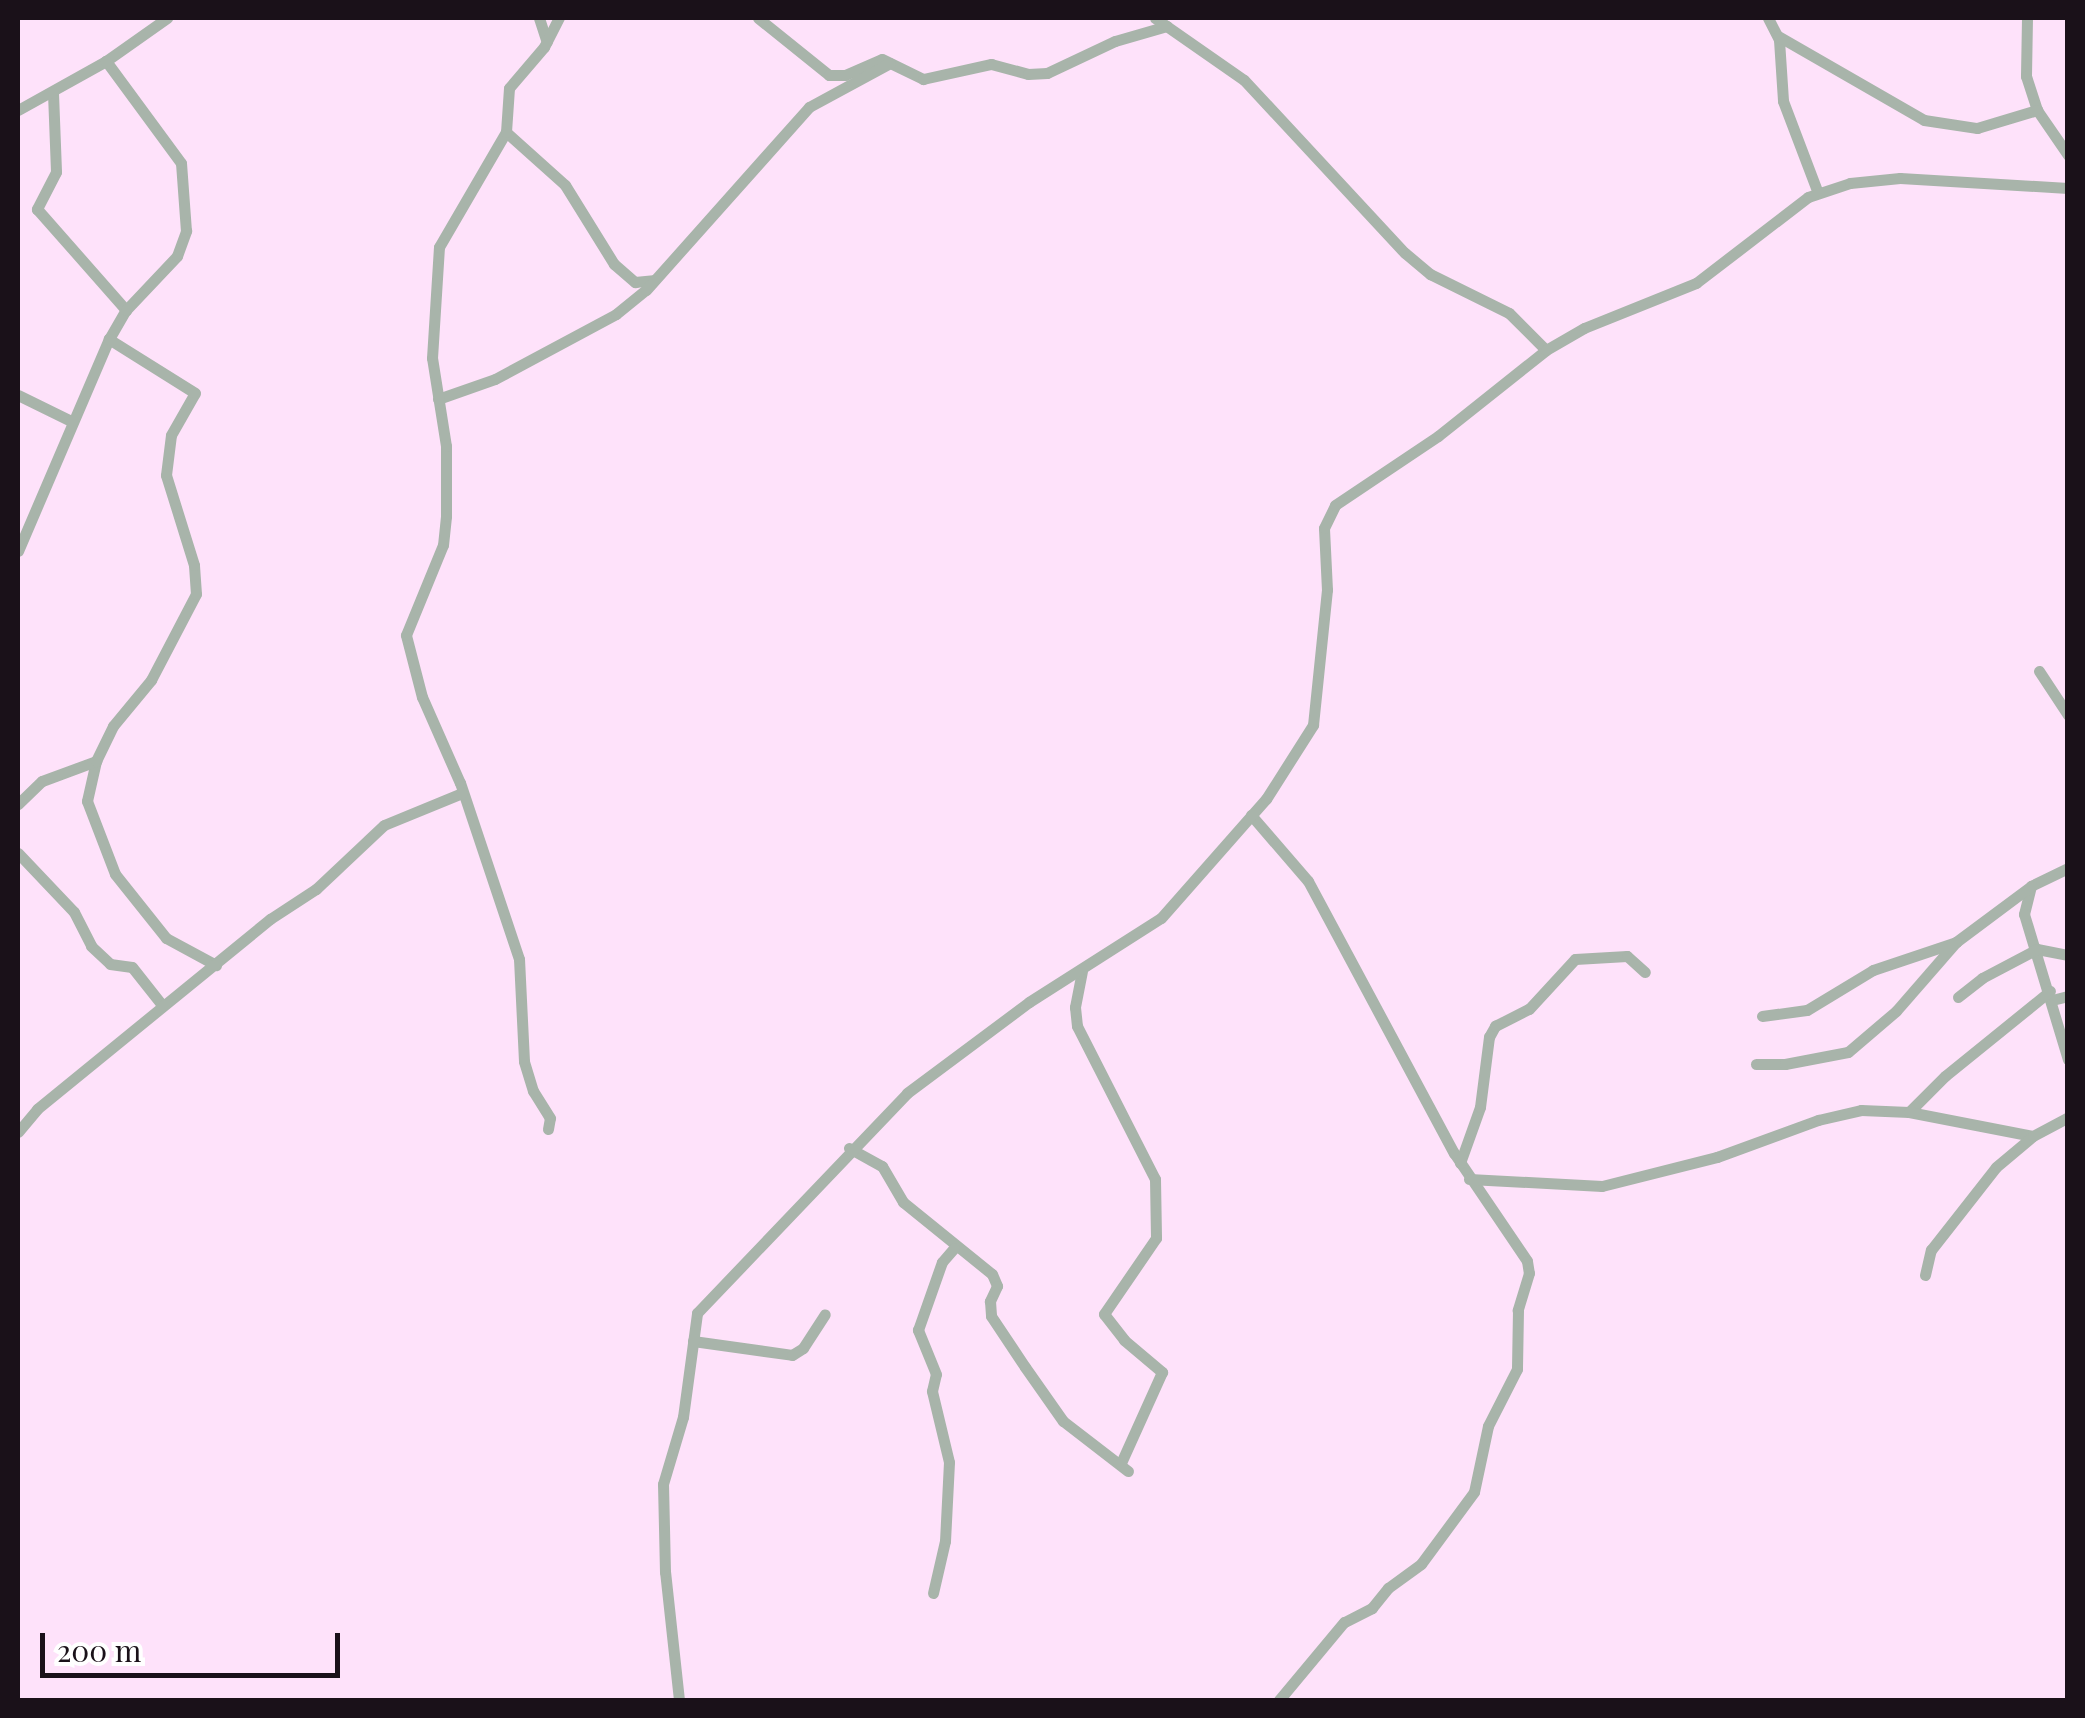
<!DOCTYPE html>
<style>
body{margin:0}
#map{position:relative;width:2085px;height:1718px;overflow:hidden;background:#fee2fa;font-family:"Playfair Display",serif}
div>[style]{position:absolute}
.minor>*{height:11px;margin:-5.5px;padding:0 5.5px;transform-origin:5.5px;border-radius:5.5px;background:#a8b4aa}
span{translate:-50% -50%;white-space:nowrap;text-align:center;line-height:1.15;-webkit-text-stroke:10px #fff;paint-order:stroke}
.frame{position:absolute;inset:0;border:20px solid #1a1119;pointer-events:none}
.scale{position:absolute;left:40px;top:1633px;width:300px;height:45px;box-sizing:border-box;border:5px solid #1a1119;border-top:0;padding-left:12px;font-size:30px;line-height:35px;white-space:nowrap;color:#1a1119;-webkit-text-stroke:8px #fff;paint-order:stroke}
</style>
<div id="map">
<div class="minor">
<div style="left:539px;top:18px;width:25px;rotate:72deg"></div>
<div style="left:758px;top:18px;width:91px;rotate:38.8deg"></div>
<div style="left:829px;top:75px;width:16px"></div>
<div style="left:845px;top:75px;width:40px;rotate:-23.4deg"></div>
<div style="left:882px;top:59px;width:46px;rotate:26deg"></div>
<div style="left:923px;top:79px;width:70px;rotate:-12.4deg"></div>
<div style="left:991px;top:64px;width:38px;rotate:15deg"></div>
<div style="left:1028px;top:74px;width:19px;rotate:-3deg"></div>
<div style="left:1047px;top:73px;width:75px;rotate:-25.2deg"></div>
<div style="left:1115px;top:41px;width:54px;rotate:-16.1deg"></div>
<div style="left:1155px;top:18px;width:108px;rotate:34.9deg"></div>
<div style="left:1244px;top:80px;width:236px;rotate:47.1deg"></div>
<div style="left:1405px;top:253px;width:33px;rotate:40deg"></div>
<div style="left:1430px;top:274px;width:88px;rotate:26.3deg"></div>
<div style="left:1509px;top:313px;width:52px;rotate:45deg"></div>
<div style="left:1768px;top:18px;width:25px;rotate:63deg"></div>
<div style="left:1779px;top:40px;width:61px;rotate:86.2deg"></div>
<div style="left:1783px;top:101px;width:98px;rotate:69.2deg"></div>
<div style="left:2027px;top:18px;width:58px;rotate:91deg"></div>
<div style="left:2026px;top:76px;width:36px;rotate:72deg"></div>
<div style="left:2037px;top:110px;width:55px;rotate:55.4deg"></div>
<div style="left:1778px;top:36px;width:168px;rotate:29.9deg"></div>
<div style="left:1924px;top:120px;width:54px;rotate:8.6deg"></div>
<div style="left:1977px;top:128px;width:63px;rotate:-16.7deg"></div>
<div style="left:53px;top:93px;width:79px;rotate:87.8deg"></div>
<div style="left:56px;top:172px;width:42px;rotate:117.2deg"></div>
<div style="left:37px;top:209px;width:135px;rotate:48.6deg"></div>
<div style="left:18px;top:110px;width:101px;rotate:-29.1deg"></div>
<div style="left:106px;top:61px;width:75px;rotate:-35.2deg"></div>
<div style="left:506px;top:132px;width:79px;rotate:41.9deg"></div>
<div style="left:565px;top:185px;width:93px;rotate:58.2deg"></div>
<div style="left:614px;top:264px;width:28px;rotate:41deg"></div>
<div style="left:635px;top:282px;width:18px;rotate:-6deg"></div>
<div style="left:18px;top:395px;width:59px;rotate:26.1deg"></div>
<div style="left:438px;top:399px;width:60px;rotate:-19.3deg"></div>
<div style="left:495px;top:379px;width:137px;rotate:-28.2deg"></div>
<div style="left:616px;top:314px;width:38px;rotate:-39deg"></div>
<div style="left:646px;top:290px;width:245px;rotate:-48.3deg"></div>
<div style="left:809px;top:107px;width:92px;rotate:-28.5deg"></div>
<div style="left:18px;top:551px;width:231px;rotate:-66.8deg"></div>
<div style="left:109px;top:339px;width:34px;rotate:-60deg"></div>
<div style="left:126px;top:310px;width:74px;rotate:-46.6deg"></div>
<div style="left:177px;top:256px;width:27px;rotate:-70deg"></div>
<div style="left:186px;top:231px;width:68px;rotate:-94.2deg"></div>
<div style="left:181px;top:163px;width:127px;rotate:-126.3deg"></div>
<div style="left:2039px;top:671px;width:53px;rotate:56.6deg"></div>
<div style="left:96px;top:761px;width:41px;rotate:102.7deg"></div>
<div style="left:87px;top:801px;width:78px;rotate:69deg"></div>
<div style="left:115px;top:874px;width:82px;rotate:51.4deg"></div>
<div style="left:166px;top:938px;width:57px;rotate:28.4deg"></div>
<div style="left:18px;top:804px;width:33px;rotate:-44deg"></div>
<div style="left:42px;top:781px;width:58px;rotate:-20.3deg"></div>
<div style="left:96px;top:761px;width:39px;rotate:-64deg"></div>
<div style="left:113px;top:726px;width:60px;rotate:-50.4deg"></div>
<div style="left:151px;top:680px;width:97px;rotate:-62.4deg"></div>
<div style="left:196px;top:594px;width:29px;rotate:-94deg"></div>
<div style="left:194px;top:565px;width:94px;rotate:-107.3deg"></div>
<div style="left:166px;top:475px;width:40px;rotate:-82.9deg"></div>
<div style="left:171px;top:435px;width:48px;rotate:-60.3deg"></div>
<div style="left:195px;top:393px;width:102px;rotate:-147.9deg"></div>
<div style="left:1251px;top:815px;width:87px;rotate:49.2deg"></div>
<div style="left:1308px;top:881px;width:309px;rotate:61.8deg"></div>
<div style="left:1454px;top:1153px;width:130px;rotate:55.9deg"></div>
<div style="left:1527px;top:1261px;width:12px;rotate:81deg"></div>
<div style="left:1529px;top:1273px;width:39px;rotate:107deg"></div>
<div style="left:1518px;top:1310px;width:59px;rotate:91deg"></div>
<div style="left:1517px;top:1369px;width:64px;rotate:117deg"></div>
<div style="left:1488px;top:1426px;width:67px;rotate:102deg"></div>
<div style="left:1474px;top:1492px;width:89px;rotate:126.4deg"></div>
<div style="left:1421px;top:1564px;width:41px;rotate:144deg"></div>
<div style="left:1388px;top:1588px;width:26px;rotate:129deg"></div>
<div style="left:1372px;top:1608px;width:31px;rotate:153deg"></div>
<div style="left:1344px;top:1622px;width:102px;rotate:129.8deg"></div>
<div style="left:18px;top:853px;width:81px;rotate:46.5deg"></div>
<div style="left:74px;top:912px;width:38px;rotate:63deg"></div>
<div style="left:91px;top:946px;width:26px;rotate:43deg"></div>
<div style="left:110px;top:964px;width:22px;rotate:8deg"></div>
<div style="left:132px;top:967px;width:48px;rotate:51.7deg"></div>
<div style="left:2068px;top:868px;width:41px;rotate:154.1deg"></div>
<div style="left:2031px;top:886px;width:29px;rotate:104deg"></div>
<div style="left:2024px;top:914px;width:152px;rotate:73.2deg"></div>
<div style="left:2037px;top:949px;width:32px;rotate:11deg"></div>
<div style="left:1082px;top:971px;width:37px;rotate:101deg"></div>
<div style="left:1075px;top:1007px;width:19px;rotate:84deg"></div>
<div style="left:1077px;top:1026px;width:172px;rotate:63deg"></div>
<div style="left:1155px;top:1179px;width:59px;rotate:89deg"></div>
<div style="left:1156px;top:1238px;width:92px;rotate:124.4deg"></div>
<div style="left:1104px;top:1314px;width:33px;rotate:52deg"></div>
<div style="left:1124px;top:1340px;width:50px;rotate:40.1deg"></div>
<div style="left:1162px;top:1372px;width:100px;rotate:114.3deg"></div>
<div style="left:1958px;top:997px;width:31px;rotate:-38deg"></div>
<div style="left:1982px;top:978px;width:62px;rotate:-27.8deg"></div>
<div style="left:2052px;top:1000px;width:16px;rotate:-14deg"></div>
<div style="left:1762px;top:1016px;width:45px;rotate:-7.6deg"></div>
<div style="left:1807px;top:1010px;width:77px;rotate:-31.2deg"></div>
<div style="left:1873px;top:970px;width:88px;rotate:-18.6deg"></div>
<div style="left:1956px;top:942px;width:94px;rotate:-36.7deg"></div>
<div style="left:1756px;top:1064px;width:29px"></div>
<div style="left:1785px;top:1064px;width:64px;rotate:-10.8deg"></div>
<div style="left:1848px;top:1052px;width:63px;rotate:-40.5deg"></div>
<div style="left:1896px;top:1011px;width:91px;rotate:-49deg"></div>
<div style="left:1909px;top:1112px;width:51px;rotate:-45deg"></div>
<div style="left:1945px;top:1076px;width:135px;rotate:-39deg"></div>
<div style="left:548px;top:1129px;width:11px;rotate:-80deg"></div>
<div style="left:550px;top:1118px;width:32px;rotate:-122deg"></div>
<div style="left:533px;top:1091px;width:31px;rotate:-107deg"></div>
<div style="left:524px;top:1061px;width:102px;rotate:-92.8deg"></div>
<div style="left:519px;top:959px;width:186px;rotate:-108.5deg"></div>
<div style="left:460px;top:783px;width:94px;rotate:-113.8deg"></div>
<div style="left:422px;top:697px;width:64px;rotate:-104.5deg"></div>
<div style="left:406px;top:635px;width:97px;rotate:-67.7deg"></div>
<div style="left:443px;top:545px;width:29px;rotate:-84deg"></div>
<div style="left:446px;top:516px;width:70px;rotate:-90deg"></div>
<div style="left:446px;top:446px;width:89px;rotate:-99deg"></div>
<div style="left:432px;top:358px;width:111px;rotate:-86.4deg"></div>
<div style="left:439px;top:247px;width:133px;rotate:-59.8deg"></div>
<div style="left:506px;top:132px;width:44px;rotate:-86.1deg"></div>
<div style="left:509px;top:88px;width:54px;rotate:-49.5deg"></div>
<div style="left:544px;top:47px;width:33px;rotate:-63deg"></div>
<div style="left:18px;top:1132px;width:30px;rotate:-50deg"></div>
<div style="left:37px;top:1109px;width:301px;rotate:-39.2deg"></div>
<div style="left:270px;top:919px;width:55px;rotate:-33.1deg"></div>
<div style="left:316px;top:889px;width:93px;rotate:-43.3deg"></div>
<div style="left:384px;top:825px;width:84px;rotate:-22.3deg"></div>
<div style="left:849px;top:1148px;width:38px;rotate:29deg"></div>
<div style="left:882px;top:1166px;width:42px;rotate:59.7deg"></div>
<div style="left:903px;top:1202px;width:114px;rotate:39deg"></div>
<div style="left:992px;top:1274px;width:13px;rotate:67deg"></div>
<div style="left:997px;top:1286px;width:17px;rotate:115deg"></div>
<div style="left:990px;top:1301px;width:15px;rotate:86deg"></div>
<div style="left:991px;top:1316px;width:61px;rotate:56.3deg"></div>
<div style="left:1025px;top:1367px;width:66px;rotate:54.9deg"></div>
<div style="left:1063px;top:1421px;width:82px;rotate:37.6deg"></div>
<div style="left:1460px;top:1163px;width:59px;rotate:-70.3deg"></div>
<div style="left:1480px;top:1107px;width:71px;rotate:-82.7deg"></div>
<div style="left:1489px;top:1037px;width:13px;rotate:-61deg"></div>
<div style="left:1495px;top:1026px;width:38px;rotate:-27deg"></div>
<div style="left:1529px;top:1009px;width:68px;rotate:-47.4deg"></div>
<div style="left:1575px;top:959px;width:52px;rotate:-3.3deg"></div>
<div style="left:1627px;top:956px;width:24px;rotate:42deg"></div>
<div style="left:1469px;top:1179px;width:133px;rotate:3deg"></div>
<div style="left:1602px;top:1186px;width:119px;rotate:-14.2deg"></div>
<div style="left:1717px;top:1157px;width:108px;rotate:-20.1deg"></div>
<div style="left:1818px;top:1120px;width:44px;rotate:-13.1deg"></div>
<div style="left:1861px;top:1110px;width:48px;rotate:2.4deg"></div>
<div style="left:1909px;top:1112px;width:126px;rotate:11deg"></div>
<div style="left:1925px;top:1275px;width:26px;rotate:-77deg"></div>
<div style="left:1931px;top:1250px;width:105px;rotate:-51.9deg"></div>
<div style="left:1996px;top:1167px;width:48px;rotate:-40deg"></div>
<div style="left:2033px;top:1136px;width:40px;rotate:-28deg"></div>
<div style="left:693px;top:1341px;width:100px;rotate:8deg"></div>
<div style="left:792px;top:1355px;width:13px;rotate:-32deg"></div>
<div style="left:803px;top:1348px;width:40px;rotate:-57.1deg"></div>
<div style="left:933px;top:1593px;width:53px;rotate:-77deg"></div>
<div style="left:945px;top:1541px;width:79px;rotate:-87.1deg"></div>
<div style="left:949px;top:1462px;width:73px;rotate:-103.5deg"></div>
<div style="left:932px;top:1391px;width:17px;rotate:-77deg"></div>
<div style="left:936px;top:1374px;width:48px;rotate:-112.2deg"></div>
<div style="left:918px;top:1330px;width:72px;rotate:-70.6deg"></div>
<div style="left:942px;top:1262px;width:18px;rotate:-49deg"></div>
<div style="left:679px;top:1700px;width:129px;rotate:-96.2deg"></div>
<div style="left:665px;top:1572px;width:88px;rotate:-91.3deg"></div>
<div style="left:663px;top:1484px;width:70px;rotate:-73.4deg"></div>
<div style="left:683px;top:1417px;width:105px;rotate:-82.3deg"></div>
<div style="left:697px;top:1313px;width:304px;rotate:-46.3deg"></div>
<div style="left:907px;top:1093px;width:152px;rotate:-36.7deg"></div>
<div style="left:1029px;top:1002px;width:156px;rotate:-32.5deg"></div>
<div style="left:1161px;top:918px;width:159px;rotate:-48.6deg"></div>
<div style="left:1266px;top:799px;width:88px;rotate:-57.6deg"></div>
<div style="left:1313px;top:725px;width:136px;rotate:-84.1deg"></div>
<div style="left:1327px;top:590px;width:62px;rotate:-92.8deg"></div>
<div style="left:1324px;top:528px;width:25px;rotate:-64deg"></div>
<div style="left:1335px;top:505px;width:124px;rotate:-33.8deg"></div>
<div style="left:1438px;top:436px;width:138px;rotate:-38.5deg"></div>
<div style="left:1546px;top:350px;width:44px;rotate:-30.1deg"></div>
<div style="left:1584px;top:328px;width:121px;rotate:-21.9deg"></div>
<div style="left:1696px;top:283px;width:141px;rotate:-37.5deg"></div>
<div style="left:1808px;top:197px;width:44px;rotate:-18.4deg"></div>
<div style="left:1850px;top:183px;width:50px;rotate:-5.7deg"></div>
<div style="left:1900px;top:178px;width:168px;rotate:3.4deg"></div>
</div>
<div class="frame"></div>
<div class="scale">200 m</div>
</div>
